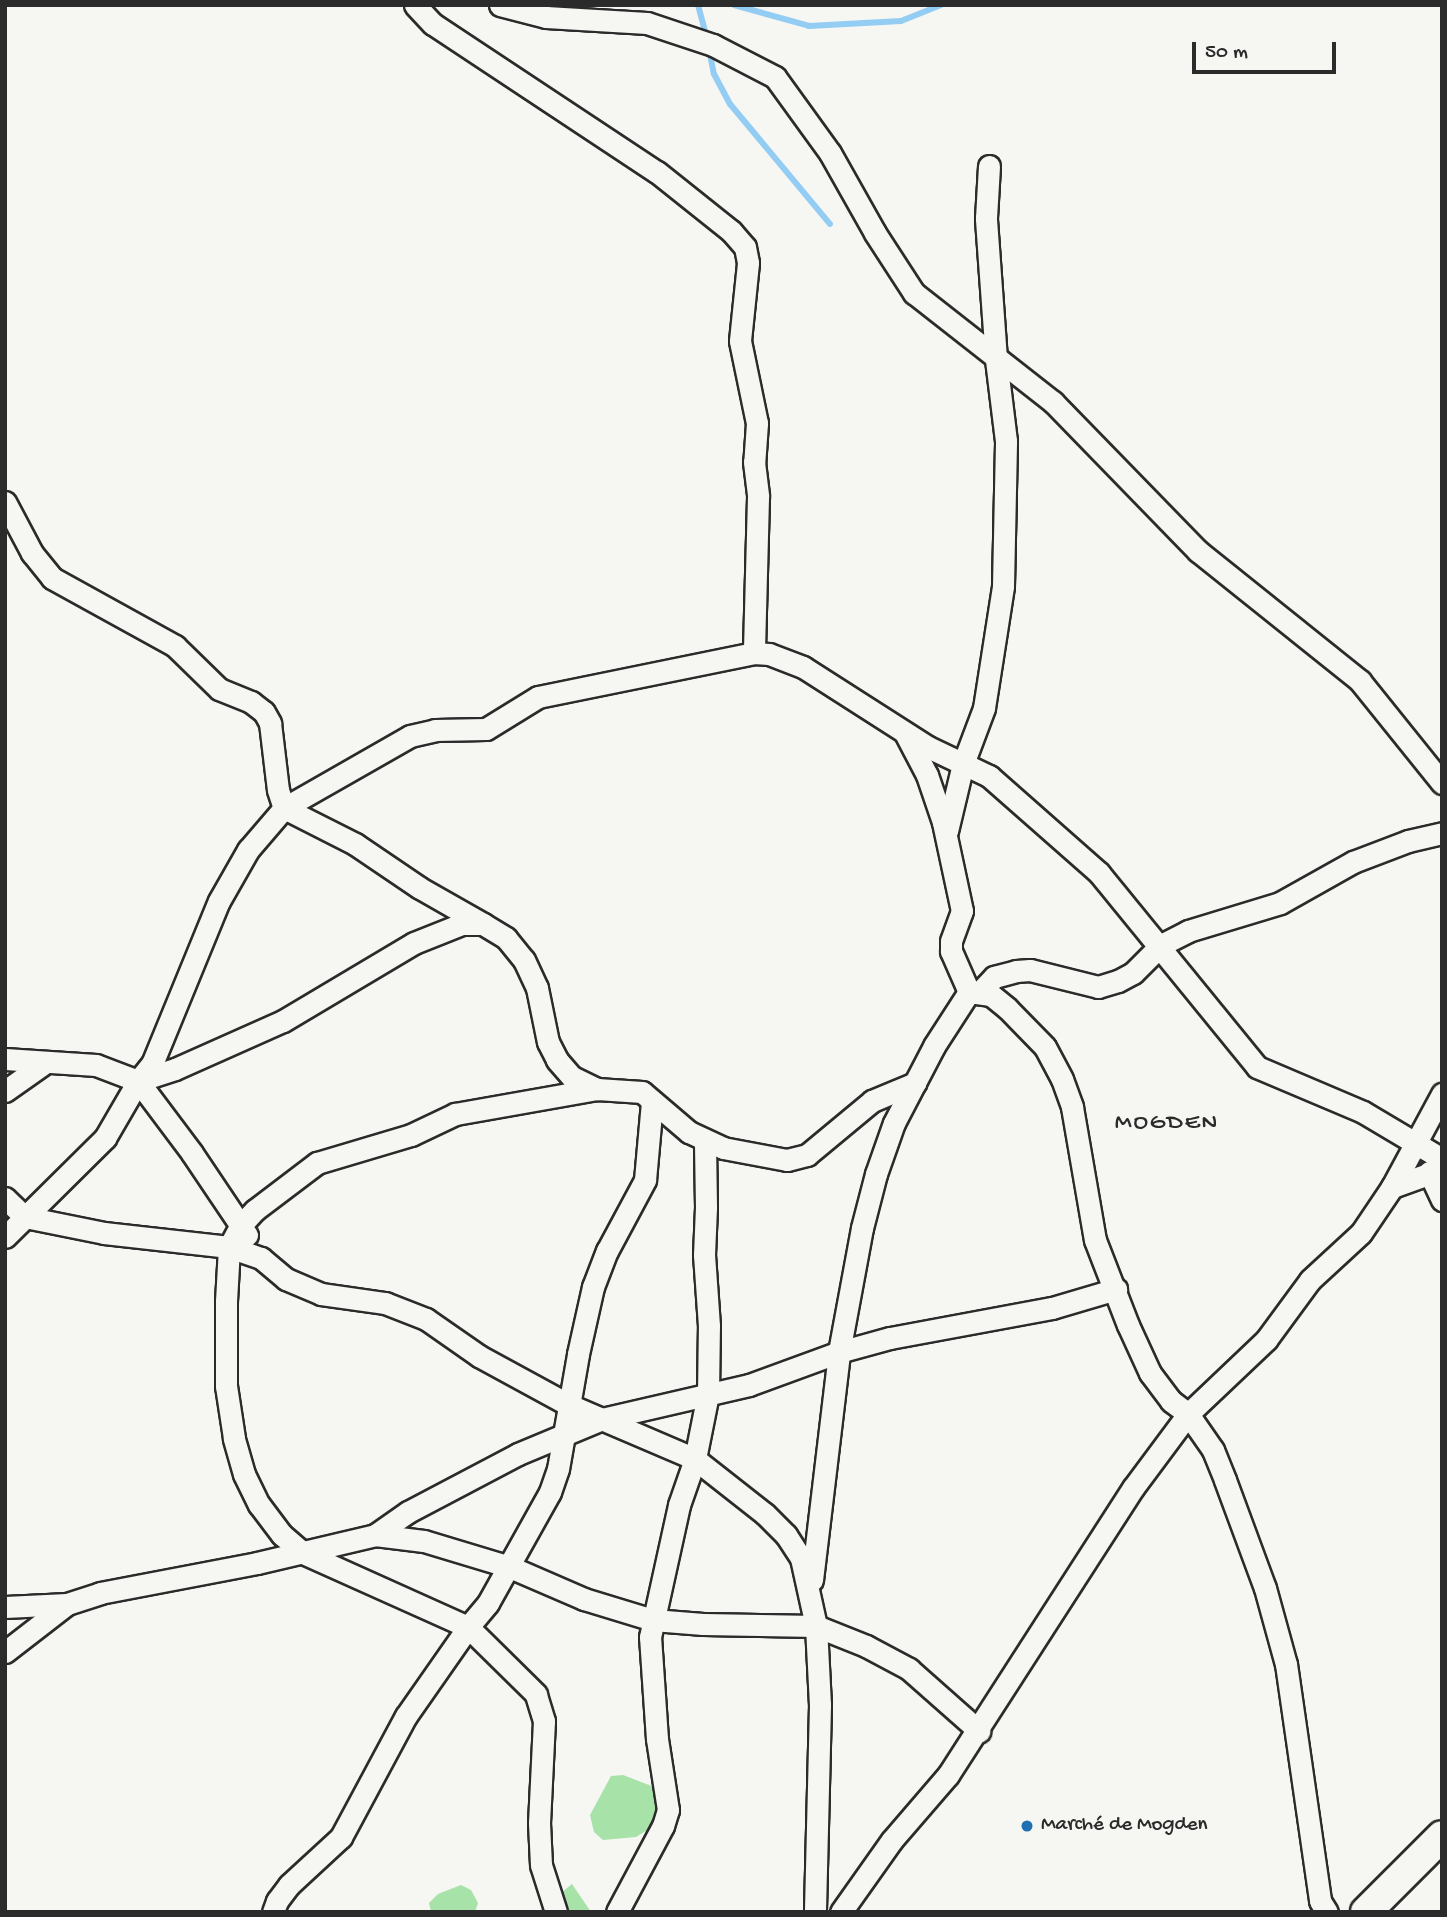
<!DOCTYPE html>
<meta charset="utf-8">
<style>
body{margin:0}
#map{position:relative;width:1447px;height:1917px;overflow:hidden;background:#f6f6f2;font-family:"Gochi Hand",sans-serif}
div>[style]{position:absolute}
.green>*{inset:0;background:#a7e2a8}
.stream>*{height:6px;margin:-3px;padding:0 3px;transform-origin:3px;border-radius:3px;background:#94cdf4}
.roads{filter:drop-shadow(2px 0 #2b2b2b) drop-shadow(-2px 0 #2b2b2b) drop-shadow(0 2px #2b2b2b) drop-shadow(0 -2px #2b2b2b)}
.street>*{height:21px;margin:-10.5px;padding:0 10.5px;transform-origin:10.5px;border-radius:10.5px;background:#f6f6f2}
.secondary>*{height:30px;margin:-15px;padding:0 15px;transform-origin:15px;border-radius:15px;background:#f6f6f2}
.dots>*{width:19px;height:19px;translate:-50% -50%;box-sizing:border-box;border:4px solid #f6f6f2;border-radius:50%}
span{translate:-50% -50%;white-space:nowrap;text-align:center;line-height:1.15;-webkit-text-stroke:5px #f6f6f2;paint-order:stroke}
.poi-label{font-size:21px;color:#2b2b2b}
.left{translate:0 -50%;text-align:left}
.quarter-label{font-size:24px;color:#2b2b2b;letter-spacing:2px}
.frame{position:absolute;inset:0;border:7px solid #2b2b2b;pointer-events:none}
.scale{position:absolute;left:1192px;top:42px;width:144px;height:32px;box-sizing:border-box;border:4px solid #2b2b2b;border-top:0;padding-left:9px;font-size:21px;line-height:24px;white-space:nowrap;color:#2b2b2b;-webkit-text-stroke:5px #f6f6f2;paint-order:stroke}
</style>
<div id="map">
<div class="green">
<div style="clip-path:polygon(623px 1775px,662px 1790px,660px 1822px,636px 1837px,603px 1840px,594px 1832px,590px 1815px,611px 1776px)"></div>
<div style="clip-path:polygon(572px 1884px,591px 1912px,538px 1912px)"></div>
<div style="clip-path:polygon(461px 1885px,471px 1890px,478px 1903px,475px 1912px,431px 1912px,429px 1903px,438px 1894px)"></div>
</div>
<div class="stream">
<div style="left:698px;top:5px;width:34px;rotate:75deg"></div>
<div style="left:734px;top:5px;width:78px;rotate:15.6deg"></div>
<div style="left:809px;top:26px;width:92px;rotate:-3.1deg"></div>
<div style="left:901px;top:21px;width:43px;rotate:-21.8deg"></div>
<div style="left:709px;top:49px;width:25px;rotate:79deg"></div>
<div style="left:714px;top:74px;width:34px;rotate:62deg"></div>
<div style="left:730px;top:104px;width:156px;rotate:50.2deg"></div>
</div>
<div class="roads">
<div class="street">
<div style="left:415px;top:5px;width:26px;rotate:47deg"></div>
<div style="left:433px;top:24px;width:268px;rotate:33.5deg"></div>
<div style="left:657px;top:172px;width:95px;rotate:38.6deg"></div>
<div style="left:731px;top:231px;width:21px;rotate:49deg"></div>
<div style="left:745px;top:247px;width:16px;rotate:79deg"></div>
<div style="left:748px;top:263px;width:78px;rotate:95.9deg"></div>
<div style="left:740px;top:341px;width:84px;rotate:78.3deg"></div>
<div style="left:757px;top:423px;width:39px;rotate:94deg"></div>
<div style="left:754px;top:462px;width:35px;rotate:83deg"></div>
<div style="left:758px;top:497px;width:156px;rotate:91.5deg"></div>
<div style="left:500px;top:5px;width:48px;rotate:14.6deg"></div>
<div style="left:546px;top:17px;width:101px;rotate:3.4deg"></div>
<div style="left:647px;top:23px;width:70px;rotate:18.4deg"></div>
<div style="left:713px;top:45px;width:70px;rotate:27.3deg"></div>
<div style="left:775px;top:77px;width:94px;rotate:54.1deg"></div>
<div style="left:830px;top:153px;width:92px;rotate:60.6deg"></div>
<div style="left:875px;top:233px;width:72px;rotate:57deg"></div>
<div style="left:914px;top:293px;width:177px;rotate:38.1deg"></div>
<div style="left:1053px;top:402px;width:208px;rotate:45.8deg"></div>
<div style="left:1198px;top:551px;width:208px;rotate:38.7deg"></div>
<div style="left:1360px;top:681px;width:131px;rotate:51.2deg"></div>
<div style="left:5px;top:502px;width:58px;rotate:62.1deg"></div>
<div style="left:32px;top:553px;width:32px;rotate:51deg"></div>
<div style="left:52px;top:578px;width:141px;rotate:28.9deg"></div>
<div style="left:175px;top:646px;width:62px;rotate:44.3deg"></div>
<div style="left:219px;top:689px;width:35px;rotate:22deg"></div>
<div style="left:251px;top:702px;width:16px;rotate:38deg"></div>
<div style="left:264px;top:712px;width:13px;rotate:61deg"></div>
<div style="left:270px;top:723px;width:67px;rotate:83.2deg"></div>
<div style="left:278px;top:790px;width:19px;rotate:72deg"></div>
<div style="left:284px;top:808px;width:80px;rotate:26.9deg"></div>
<div style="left:355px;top:844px;width:78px;rotate:34.1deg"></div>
<div style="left:420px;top:888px;width:73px;rotate:29.7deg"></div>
<div style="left:947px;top:831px;width:69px;rotate:-76.6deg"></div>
<div style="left:963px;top:764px;width:60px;rotate:-69.4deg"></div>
<div style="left:984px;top:708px;width:123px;rotate:-81.1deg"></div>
<div style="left:1003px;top:586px;width:145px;rotate:-88.8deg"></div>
<div style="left:1006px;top:441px;width:83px;rotate:-97deg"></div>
<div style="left:996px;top:359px;width:141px;rotate:-94.1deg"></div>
<div style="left:986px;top:218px;width:52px;rotate:-86.7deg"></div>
<div style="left:969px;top:992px;width:22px;rotate:8deg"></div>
<div style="left:991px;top:995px;width:21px;rotate:39deg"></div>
<div style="left:1007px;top:1008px;width:54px;rotate:45.7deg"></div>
<div style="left:1045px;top:1047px;width:36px;rotate:62deg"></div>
<div style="left:1062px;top:1079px;width:30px;rotate:70deg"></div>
<div style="left:1072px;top:1107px;width:135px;rotate:80.2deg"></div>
<div style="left:1095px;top:1240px;width:91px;rotate:68.8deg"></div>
<div style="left:1128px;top:1325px;width:53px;rotate:65.4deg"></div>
<div style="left:1150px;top:1373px;width:35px;rotate:53deg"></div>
<div style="left:1171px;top:1401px;width:21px;rotate:37deg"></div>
<div style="left:1188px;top:1414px;width:44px;rotate:55.2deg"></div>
<div style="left:1213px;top:1450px;width:32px;rotate:68deg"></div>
<div style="left:1225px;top:1480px;width:115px;rotate:69.7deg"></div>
<div style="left:1265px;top:1588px;width:79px;rotate:74.6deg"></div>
<div style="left:1286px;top:1664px;width:239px;rotate:81.8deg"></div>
<div style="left:1320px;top:1901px;width:13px;rotate:58deg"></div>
<div style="left:980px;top:992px;width:21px;rotate:-47deg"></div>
<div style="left:994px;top:977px;width:23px;rotate:-15deg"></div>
<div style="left:1016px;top:971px;width:14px;rotate:-4deg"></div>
<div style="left:1030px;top:970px;width:70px;rotate:14deg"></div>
<div style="left:1098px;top:987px;width:21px;rotate:-17deg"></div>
<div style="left:1118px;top:981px;width:17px;rotate:-28deg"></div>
<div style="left:1133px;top:973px;width:40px;rotate:-45deg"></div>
<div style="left:1161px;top:945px;width:30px;rotate:-27deg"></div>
<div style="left:1188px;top:931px;width:96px;rotate:-16.9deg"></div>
<div style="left:1280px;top:903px;width:84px;rotate:-29.3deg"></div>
<div style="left:1353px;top:862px;width:59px;rotate:-20.9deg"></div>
<div style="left:1408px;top:841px;width:35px;rotate:-13deg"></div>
<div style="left:5px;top:1059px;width:91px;rotate:3.8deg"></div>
<div style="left:96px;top:1065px;width:45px;rotate:20.9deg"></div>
<div style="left:5px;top:1091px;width:50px;rotate:-35.3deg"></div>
<div style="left:1429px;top:1172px;width:31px;rotate:65deg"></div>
<div style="left:1392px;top:1187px;width:53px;rotate:-19.8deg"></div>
<div style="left:5px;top:1198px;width:28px;rotate:44deg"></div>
<div style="left:25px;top:1217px;width:81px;rotate:11.4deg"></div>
<div style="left:104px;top:1233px;width:126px;rotate:6.4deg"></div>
<div style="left:229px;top:1247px;width:34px;rotate:19deg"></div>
<div style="left:261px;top:1258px;width:33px;rotate:40deg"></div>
<div style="left:286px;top:1279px;width:38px;rotate:23deg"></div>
<div style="left:321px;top:1294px;width:65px;rotate:8deg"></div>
<div style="left:385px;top:1303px;width:44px;rotate:21.3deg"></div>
<div style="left:426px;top:1319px;width:65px;rotate:34.9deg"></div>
<div style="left:479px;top:1356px;width:102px;rotate:28.6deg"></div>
<div style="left:569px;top:1405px;width:137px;rotate:23.2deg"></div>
<div style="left:695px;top:1459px;width:89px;rotate:38.2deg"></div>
<div style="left:765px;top:1514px;width:30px;rotate:45deg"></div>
<div style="left:786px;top:1535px;width:27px;rotate:57deg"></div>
<div style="left:801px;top:1558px;width:70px;rotate:77.6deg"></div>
<div style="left:816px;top:1626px;width:79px;rotate:87.1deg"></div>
<div style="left:820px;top:1705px;width:207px;rotate:91.4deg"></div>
<div style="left:247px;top:1235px;width:99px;rotate:-123.9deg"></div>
<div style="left:192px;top:1153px;width:90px;rotate:-126.9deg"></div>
<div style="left:138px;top:1081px;width:39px;rotate:-18deg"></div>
<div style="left:175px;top:1069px;width:118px;rotate:-24deg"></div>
<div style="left:283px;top:1021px;width:152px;rotate:-30.8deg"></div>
<div style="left:414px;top:943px;width:52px;rotate:-21.6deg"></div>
<div style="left:462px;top:924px;width:21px"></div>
<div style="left:483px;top:924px;width:27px;rotate:31deg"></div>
<div style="left:506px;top:938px;width:28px;rotate:51deg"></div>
<div style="left:524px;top:960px;width:31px;rotate:65deg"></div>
<div style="left:537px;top:988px;width:55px;rotate:78.5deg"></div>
<div style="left:548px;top:1042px;width:20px;rotate:63deg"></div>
<div style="left:557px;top:1060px;width:23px;rotate:49deg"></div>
<div style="left:572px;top:1077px;width:28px;rotate:26deg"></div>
<div style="left:597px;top:1089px;width:45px;rotate:3.8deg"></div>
<div style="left:642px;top:1092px;width:62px;rotate:40.4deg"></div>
<div style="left:689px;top:1132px;width:38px;rotate:25deg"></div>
<div style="left:723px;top:1148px;width:65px;rotate:10.6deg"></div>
<div style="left:787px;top:1160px;width:21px;rotate:-14deg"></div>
<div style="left:807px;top:1155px;width:85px;rotate:-39.7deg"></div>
<div style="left:872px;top:1101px;width:47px;rotate:-22.7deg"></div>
<div style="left:5px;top:1237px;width:141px;rotate:-44.7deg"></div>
<div style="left:105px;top:1138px;width:66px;rotate:-59.9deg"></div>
<div style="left:138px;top:1081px;width:22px;rotate:-51deg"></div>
<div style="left:152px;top:1064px;width:176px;rotate:-67.7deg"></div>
<div style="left:219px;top:901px;width:59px;rotate:-60.4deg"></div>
<div style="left:248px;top:850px;width:55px;rotate:-49.4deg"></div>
<div style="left:284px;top:808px;width:145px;rotate:-29.7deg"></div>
<div style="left:410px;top:736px;width:26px;rotate:-13deg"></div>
<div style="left:435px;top:730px;width:51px;rotate:-1.1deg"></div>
<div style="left:486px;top:729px;width:61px;rotate:-31.6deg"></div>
<div style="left:538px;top:697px;width:220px;rotate:-11.5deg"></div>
<div style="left:754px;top:653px;width:15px;rotate:4deg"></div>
<div style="left:769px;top:654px;width:36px;rotate:21deg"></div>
<div style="left:803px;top:667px;width:148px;rotate:32.6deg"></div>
<div style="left:928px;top:747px;width:68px;rotate:25.4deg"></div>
<div style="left:989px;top:776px;width:147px;rotate:41.4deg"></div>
<div style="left:1099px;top:873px;width:250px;rotate:50.8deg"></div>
<div style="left:1257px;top:1067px;width:115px;rotate:23deg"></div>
<div style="left:1363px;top:1112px;width:92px;rotate:30.7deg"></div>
<div style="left:375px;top:1535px;width:49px;rotate:7deg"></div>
<div style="left:424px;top:1541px;width:90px;rotate:16.8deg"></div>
<div style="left:510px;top:1567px;width:81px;rotate:23.4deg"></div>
<div style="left:584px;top:1599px;width:72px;rotate:16.9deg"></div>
<div style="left:653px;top:1620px;width:50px;rotate:4.6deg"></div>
<div style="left:703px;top:1624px;width:113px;rotate:1deg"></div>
<div style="left:816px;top:1626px;width:54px;rotate:21.8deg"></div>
<div style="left:866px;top:1646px;width:49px;rotate:28.1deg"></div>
<div style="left:909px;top:1669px;width:94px;rotate:41.5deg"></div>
<div style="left:812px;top:1580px;width:230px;rotate:-83.2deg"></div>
<div style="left:839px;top:1352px;width:126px;rotate:-79.5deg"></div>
<div style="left:862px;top:1228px;width:56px;rotate:-75.5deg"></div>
<div style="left:876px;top:1174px;width:54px;rotate:-70.6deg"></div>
<div style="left:894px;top:1123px;width:87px;rotate:-62.5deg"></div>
<div style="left:934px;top:1046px;width:64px;rotate:-57.1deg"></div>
<div style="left:969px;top:992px;width:45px;rotate:-113.7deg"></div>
<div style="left:951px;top:951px;width:10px;rotate:-90deg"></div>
<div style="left:951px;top:941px;width:32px;rotate:-70deg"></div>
<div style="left:962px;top:911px;width:91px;rotate:-102.1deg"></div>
<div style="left:943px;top:822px;width:50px;rotate:-108.8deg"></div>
<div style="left:927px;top:775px;width:47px;rotate:-117.6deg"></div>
<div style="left:5px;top:1607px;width:62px;rotate:-2.8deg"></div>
<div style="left:67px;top:1604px;width:35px;rotate:-18deg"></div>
<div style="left:100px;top:1593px;width:160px;rotate:-10.8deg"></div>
<div style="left:257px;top:1563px;width:121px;rotate:-13.3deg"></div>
<div style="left:375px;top:1535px;width:40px;rotate:-34.9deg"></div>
<div style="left:408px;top:1512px;width:124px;rotate:-27.8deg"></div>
<div style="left:518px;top:1454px;width:91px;rotate:-22.6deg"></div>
<div style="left:602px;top:1419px;width:151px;rotate:-13deg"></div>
<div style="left:749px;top:1385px;width:96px;rotate:-20.1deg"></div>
<div style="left:839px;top:1352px;width:53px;rotate:-15.4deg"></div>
<div style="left:890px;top:1338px;width:165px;rotate:-10.5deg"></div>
<div style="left:1052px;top:1308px;width:67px;rotate:-16.5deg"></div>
<div style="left:5px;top:1652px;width:78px;rotate:-37.7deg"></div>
<div style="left:273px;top:1912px;width:12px;rotate:-70deg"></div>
<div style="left:277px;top:1901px;width:20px;rotate:-53deg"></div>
<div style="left:289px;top:1885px;width:71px;rotate:-42.7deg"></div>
<div style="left:341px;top:1837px;width:137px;rotate:-61.8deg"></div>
<div style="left:406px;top:1716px;width:108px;rotate:-55.1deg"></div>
<div style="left:468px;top:1627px;width:31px;rotate:-50deg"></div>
<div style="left:488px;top:1603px;width:127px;rotate:-60.8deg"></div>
<div style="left:550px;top:1492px;width:24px;rotate:-71deg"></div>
<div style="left:558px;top:1469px;width:117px;rotate:-80.1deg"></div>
<div style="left:578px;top:1354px;width:69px;rotate:-77.4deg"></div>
<div style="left:593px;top:1287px;width:39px;rotate:-69deg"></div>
<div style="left:607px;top:1251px;width:81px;rotate:-61.8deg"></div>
<div style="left:645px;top:1180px;width:79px;rotate:-84.9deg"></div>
<div style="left:556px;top:1912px;width:49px;rotate:-107.7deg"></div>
<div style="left:541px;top:1865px;width:42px;rotate:-92.7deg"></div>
<div style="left:539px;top:1823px;width:102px;rotate:-87.2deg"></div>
<div style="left:544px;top:1721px;width:28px;rotate:-107deg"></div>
<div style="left:536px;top:1694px;width:95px;rotate:-135.4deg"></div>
<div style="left:468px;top:1627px;width:181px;rotate:-155.8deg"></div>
<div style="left:303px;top:1553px;width:28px;rotate:-139deg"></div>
<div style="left:282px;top:1535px;width:38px;rotate:-127deg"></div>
<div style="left:259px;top:1505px;width:34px;rotate:-116deg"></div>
<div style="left:244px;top:1474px;width:37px;rotate:-106deg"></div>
<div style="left:234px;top:1438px;width:53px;rotate:-98.7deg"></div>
<div style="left:226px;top:1386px;width:85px;rotate:-90deg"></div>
<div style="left:226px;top:1301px;width:54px;rotate:-86.8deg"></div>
<div style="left:229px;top:1247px;width:24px;rotate:-62deg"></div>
<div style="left:240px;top:1226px;width:22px;rotate:-47deg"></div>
<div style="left:255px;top:1210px;width:78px;rotate:-37.2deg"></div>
<div style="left:317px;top:1163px;width:98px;rotate:-16.6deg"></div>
<div style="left:411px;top:1135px;width:49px;rotate:-25.5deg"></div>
<div style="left:455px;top:1114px;width:144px;rotate:-10deg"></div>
<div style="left:617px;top:1912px;width:98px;rotate:-61.9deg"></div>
<div style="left:663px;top:1826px;width:17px;rotate:-73deg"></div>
<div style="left:668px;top:1810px;width:72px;rotate:-98.8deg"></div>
<div style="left:657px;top:1739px;width:102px;rotate:-93.9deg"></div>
<div style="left:650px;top:1637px;width:135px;rotate:-77.6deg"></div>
<div style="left:679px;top:1505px;width:49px;rotate:-70.8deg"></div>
<div style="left:695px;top:1459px;width:66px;rotate:-78.7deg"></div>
<div style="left:708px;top:1394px;width:68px;rotate:-89.2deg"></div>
<div style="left:709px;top:1326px;width:71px;rotate:-94deg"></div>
<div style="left:704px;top:1255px;width:48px;rotate:-87.6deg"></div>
<div style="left:706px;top:1207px;width:67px;rotate:-90.9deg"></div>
<div style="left:841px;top:1912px;width:88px;rotate:-54.7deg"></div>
<div style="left:892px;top:1840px;width:86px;rotate:-49.3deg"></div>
<div style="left:948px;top:1775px;width:341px;rotate:-57.2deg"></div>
<div style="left:1133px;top:1488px;width:92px;rotate:-53.4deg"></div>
<div style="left:1188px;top:1414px;width:108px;rotate:-43.5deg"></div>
<div style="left:1266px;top:1340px;width:74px;rotate:-53.7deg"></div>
<div style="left:1310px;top:1280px;width:69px;rotate:-42.7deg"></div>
<div style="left:1361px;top:1233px;width:55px;rotate:-56deg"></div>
<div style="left:1392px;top:1187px;width:106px;rotate:-61.7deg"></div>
</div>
<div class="secondary">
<div style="left:1366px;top:1912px;width:107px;rotate:-45deg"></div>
</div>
</div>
<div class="dots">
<div style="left:1027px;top:1826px;background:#1f6fb2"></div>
</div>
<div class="poi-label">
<span class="left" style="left:1041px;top:1826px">Marché de Mogden</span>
</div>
<div class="quarter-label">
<span style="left:1167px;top:1124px">MOGDEN</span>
</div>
<div class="frame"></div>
<div class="scale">50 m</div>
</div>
